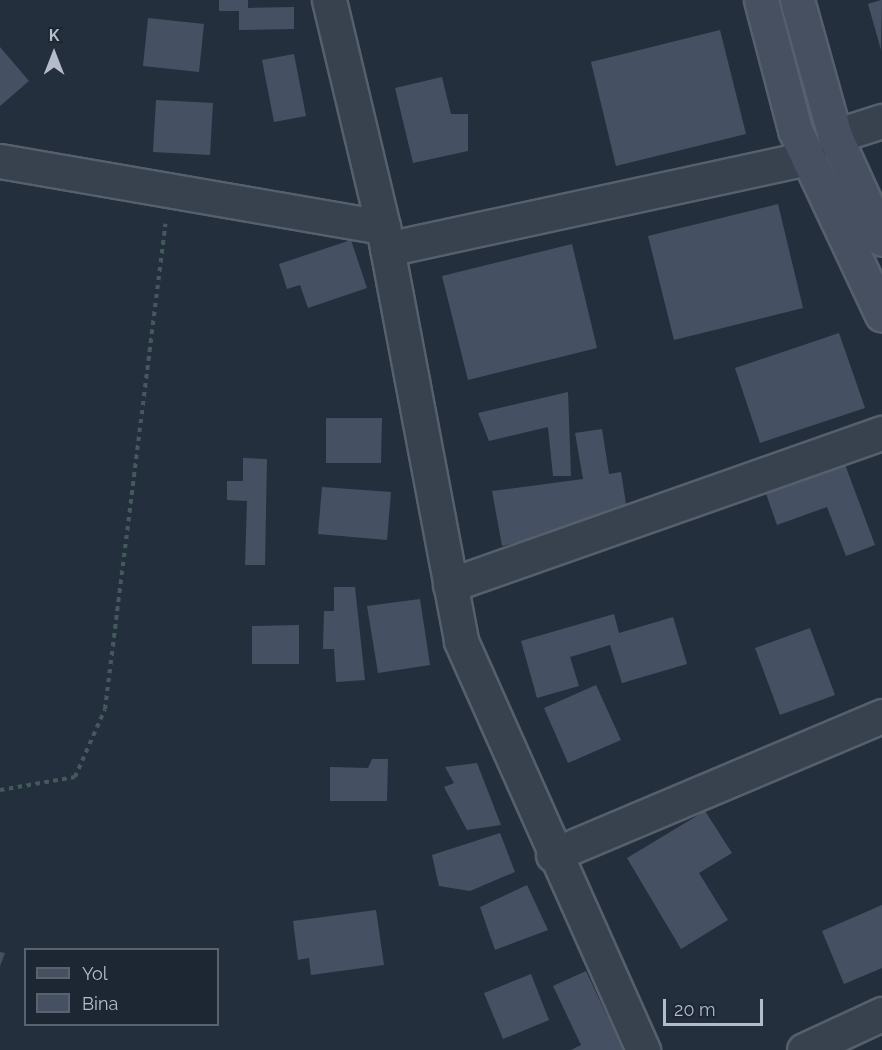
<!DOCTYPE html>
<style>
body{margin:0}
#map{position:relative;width:882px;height:1050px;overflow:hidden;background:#242f3e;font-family:Raleway,sans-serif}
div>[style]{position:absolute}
.building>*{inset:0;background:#455162}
.path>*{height:4px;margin-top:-2px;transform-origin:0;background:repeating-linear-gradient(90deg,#44595c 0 4.5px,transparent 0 9px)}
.roads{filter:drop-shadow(2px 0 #565f6c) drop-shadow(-2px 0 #565f6c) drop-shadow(0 2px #565f6c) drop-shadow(0 -2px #565f6c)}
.minor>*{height:33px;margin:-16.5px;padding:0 16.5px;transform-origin:16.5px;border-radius:16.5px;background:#38414e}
.secondary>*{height:33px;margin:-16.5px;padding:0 16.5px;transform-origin:16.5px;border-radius:16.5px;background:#465061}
span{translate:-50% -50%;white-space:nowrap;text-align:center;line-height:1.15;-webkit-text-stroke:6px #1d2633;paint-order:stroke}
.legend{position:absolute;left:24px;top:948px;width:195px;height:78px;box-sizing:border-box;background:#1d2633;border:2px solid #59626f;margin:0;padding:8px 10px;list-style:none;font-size:18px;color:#b4bcc9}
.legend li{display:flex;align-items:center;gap:12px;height:30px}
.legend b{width:30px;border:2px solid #59626f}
.north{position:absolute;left:24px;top:24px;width:60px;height:60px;-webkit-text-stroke:4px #1d2633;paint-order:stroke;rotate:0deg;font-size:16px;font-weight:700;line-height:24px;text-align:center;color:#b4bcc9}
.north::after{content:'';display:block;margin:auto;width:21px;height:27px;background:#b4bcc9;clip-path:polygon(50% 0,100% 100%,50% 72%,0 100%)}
.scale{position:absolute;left:663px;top:999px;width:100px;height:27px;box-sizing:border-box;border:3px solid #b4bcc9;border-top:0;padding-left:8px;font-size:18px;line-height:21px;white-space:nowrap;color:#b4bcc9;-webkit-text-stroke:4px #1d2633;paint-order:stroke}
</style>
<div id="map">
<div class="building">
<div style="clip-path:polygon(219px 0,248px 0,248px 8px,294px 7px,294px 29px,239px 30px,239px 11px,219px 11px)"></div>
<div style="clip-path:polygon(881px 0,882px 0,881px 50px,868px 4px)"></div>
<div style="clip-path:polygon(148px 18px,204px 24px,199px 72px,143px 66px)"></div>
<div style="clip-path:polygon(720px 30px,746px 134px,616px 166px,591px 62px)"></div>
<div style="clip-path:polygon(0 47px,29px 81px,0 106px)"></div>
<div style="clip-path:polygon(294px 54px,306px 116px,274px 122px,262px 60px)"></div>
<div style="clip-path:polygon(442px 77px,451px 114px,468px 114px,468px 151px,413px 163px,395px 88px)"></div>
<div style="clip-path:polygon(156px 100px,213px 103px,210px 155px,153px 152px)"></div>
<div style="clip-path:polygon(778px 204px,803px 308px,674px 340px,648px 236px)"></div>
<div style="clip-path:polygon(351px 240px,367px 288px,308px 308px,300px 285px,287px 289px,279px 264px)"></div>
<div style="clip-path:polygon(572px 244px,597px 348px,468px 380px,442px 276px)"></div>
<div style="clip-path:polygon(839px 333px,865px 408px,760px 443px,735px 368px)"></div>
<div style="clip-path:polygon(568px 392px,571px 476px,553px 476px,548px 427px,489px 441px,478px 413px)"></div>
<div style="clip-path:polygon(326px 418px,382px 418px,381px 463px,326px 463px)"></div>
<div style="clip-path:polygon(602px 429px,609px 474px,621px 472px,628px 517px,502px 546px,492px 491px,583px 479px,575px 433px)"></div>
<div style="clip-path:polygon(243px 458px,267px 459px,265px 565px,245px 565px,247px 501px,227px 500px,227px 481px,243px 481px)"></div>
<div style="clip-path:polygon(843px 459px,875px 545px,846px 556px,827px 507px,777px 525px,764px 488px)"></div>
<div style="clip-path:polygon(322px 487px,391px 492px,387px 540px,318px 534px)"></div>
<div style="clip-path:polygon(334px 587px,355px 587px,365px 680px,336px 682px,334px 649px,323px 649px,324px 611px,334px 611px)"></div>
<div style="clip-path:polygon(420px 599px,430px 665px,378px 673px,367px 606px)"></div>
<div style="clip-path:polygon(614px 614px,619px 633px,673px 617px,687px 664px,622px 683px,610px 645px,570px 657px,579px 686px,537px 698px,521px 641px)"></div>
<div style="clip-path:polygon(299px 625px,299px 664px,252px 664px,252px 626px)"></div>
<div style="clip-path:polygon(810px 628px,835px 695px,780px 715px,755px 648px)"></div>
<div style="clip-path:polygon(596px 685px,621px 740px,568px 763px,544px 708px)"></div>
<div style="clip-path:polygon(372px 759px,388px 759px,387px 801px,330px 801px,330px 767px,368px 768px)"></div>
<div style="clip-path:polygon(477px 763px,501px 825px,467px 830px,444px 787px,454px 783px,445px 767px)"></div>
<div style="clip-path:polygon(705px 811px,732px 853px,699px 873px,728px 920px,681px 949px,627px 858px)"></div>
<div style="clip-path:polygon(500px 833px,515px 872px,470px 891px,439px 886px,432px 855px)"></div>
<div style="clip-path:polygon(527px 885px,548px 930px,495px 950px,480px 907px)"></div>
<div style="clip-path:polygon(882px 905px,882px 968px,844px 984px,822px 931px)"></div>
<div style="clip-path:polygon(376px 910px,384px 965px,311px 975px,309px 958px,298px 960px,293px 921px)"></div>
<div style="clip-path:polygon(0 952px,5px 953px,0 966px)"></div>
<div style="clip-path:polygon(586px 971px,623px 1050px,571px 1050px,581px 1045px,553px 986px)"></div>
<div style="clip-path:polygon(531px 974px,549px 1020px,503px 1039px,484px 993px)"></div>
</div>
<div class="path">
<div style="left:0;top:790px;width:76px;rotate:-9.8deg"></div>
<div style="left:75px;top:777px;width:74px;rotate:-66.2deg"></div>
<div style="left:105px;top:709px;width:489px;rotate:-82.9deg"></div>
</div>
<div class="roads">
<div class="minor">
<div style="left:329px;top:0;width:233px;rotate:76.6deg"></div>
<div style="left:383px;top:227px;width:421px;rotate:79.3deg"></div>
<div style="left:461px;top:641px;width:448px;rotate:66deg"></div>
<div style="left:835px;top:136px;width:49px;rotate:-17.7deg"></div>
<div style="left:0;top:161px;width:389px;rotate:9.8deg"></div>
<div style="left:387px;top:249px;width:432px;rotate:-12.2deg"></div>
<div style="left:450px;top:585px;width:458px;rotate:-19.4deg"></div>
<div style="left:553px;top:855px;width:357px;rotate:-22.9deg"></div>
<div style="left:804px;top:1050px;width:86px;rotate:-24.8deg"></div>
</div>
<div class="secondary">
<div style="left:761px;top:0;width:134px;rotate:75.3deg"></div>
<div style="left:795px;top:130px;width:204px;rotate:64.8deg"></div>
<div style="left:797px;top:0;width:141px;rotate:74.4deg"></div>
<div style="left:835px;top:136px;width:113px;rotate:65.5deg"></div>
</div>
</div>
<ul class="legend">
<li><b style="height:8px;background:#465061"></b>Yol</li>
<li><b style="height:16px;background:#455162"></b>Bina</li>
</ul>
<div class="north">K</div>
<div class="scale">20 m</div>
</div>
